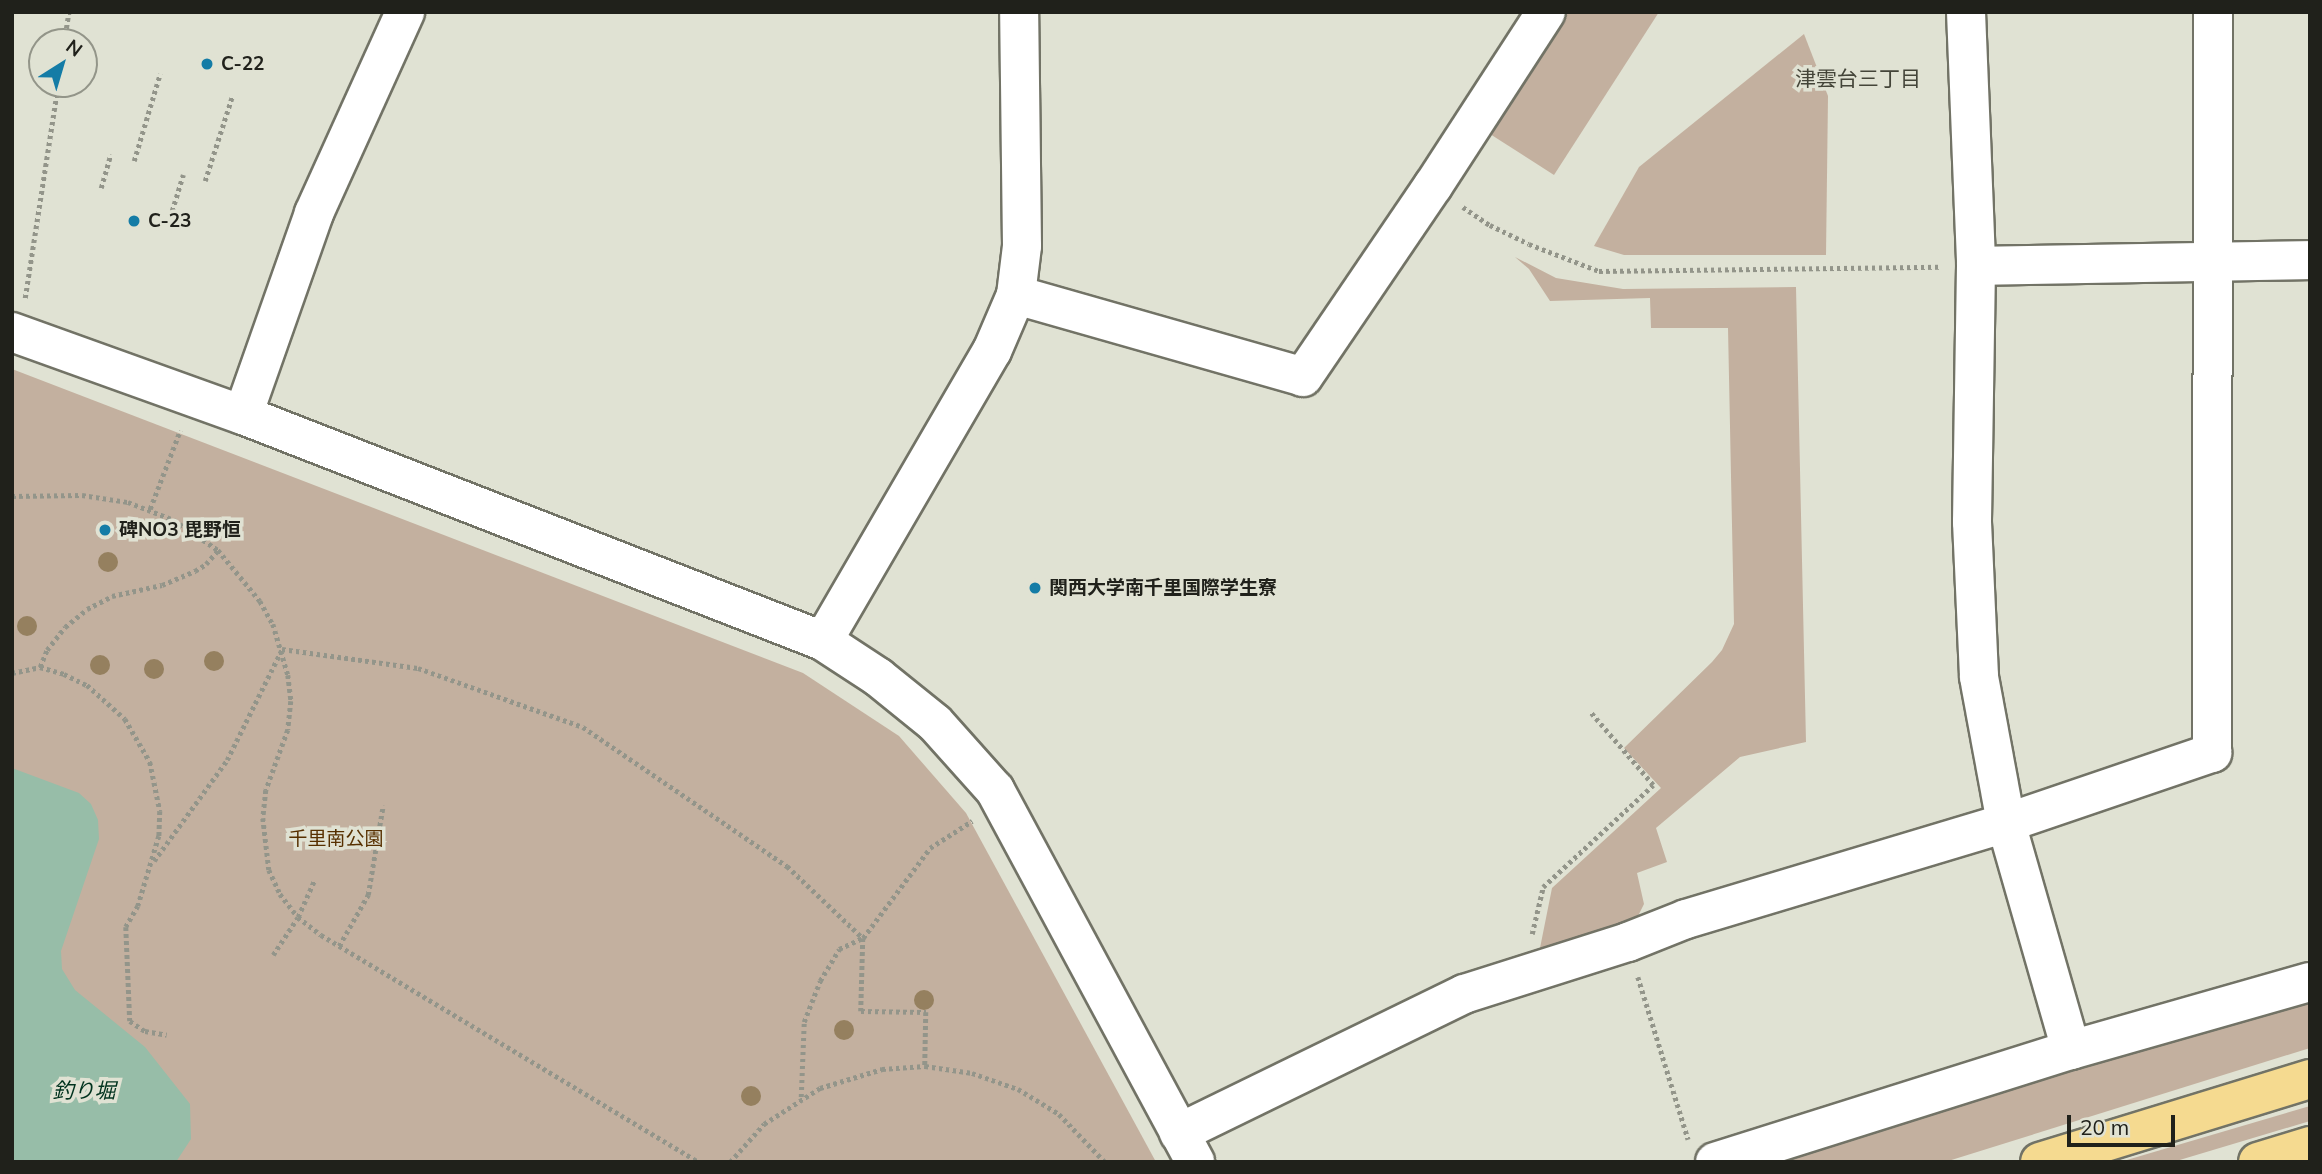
<!DOCTYPE html>
<meta charset="utf-8">
<style>
body{margin:0}
#map{position:relative;width:2322px;height:1174px;overflow:hidden;background:#e0e2d3;font-family:Mulish,"Noto Sans JP",sans-serif}
div>[style]{position:absolute}
.green>*{inset:0;background:#c3b09f}
.water>*{inset:0;background:#97bda8}
.path>*{height:4.5px;margin-top:-2.25px;transform-origin:0;background:repeating-linear-gradient(90deg,#93958a 0 3.5px,transparent 0 7px)}
.roads{filter:drop-shadow(2px 0 #727366) drop-shadow(-2px 0 #727366) drop-shadow(0 2px #727366) drop-shadow(0 -2px #727366)}
.minor>*{height:38px;margin:-19px;padding:0 19px;transform-origin:19px;border-radius:19px;background:#fff}
.major>*{height:38px;margin:-19px;padding:0 19px;transform-origin:19px;border-radius:19px;background:#f5da90}
.trees>*{width:20px;height:20px;margin:-10px;border-radius:50%;background:#95805f}
.dots>*{width:19px;height:19px;translate:-50% -50%;box-sizing:border-box;border:4px solid #e0e2d3;border-radius:50%}
span{translate:-50% -50%;white-space:nowrap;text-align:center;line-height:1.15;-webkit-text-stroke:7px #e0e2d3;paint-order:stroke}
.poi-label{font-size:19px;color:#20211b;font-weight:700}
.left{translate:0 -50%;text-align:left}
.park-label{font-size:19px;color:#573000}
.neighbourhood-label{font-size:21px;color:#444539}
.water-label{font-size:21px;color:#00331e;font-style:italic}
.frame{position:absolute;inset:0;border:14px solid #20211b;pointer-events:none}
.north{position:absolute;left:28px;top:28px;width:70px;height:70px;box-sizing:border-box;background:#e0e2d3;border:2px solid #939589;border-radius:50%;rotate:37deg;font-size:19px;font-weight:700;line-height:28px;text-align:center;color:#20211b}
.north::after{content:'';display:block;margin:auto;width:24px;height:32px;background:#147ca6;clip-path:polygon(50% 0,100% 100%,50% 72%,0 100%)}
.scale{position:absolute;left:2067px;top:1115px;width:108px;height:32px;box-sizing:border-box;border:4px solid #20211b;border-top:0;padding-left:9px;font-size:21px;line-height:24px;white-space:nowrap;color:#20211b;-webkit-text-stroke:5px #e0e2d3;paint-order:stroke}
</style>
<div id="map">
<div class="green">
<div style="clip-path:polygon(1568px 12px,1659px 12px,1554px 175px,1490px 134px)"></div>
<div style="clip-path:polygon(1804px 34px,1828px 96px,1826px 255px,1624px 255px,1594px 246px,1639px 167px)"></div>
<div style="clip-path:polygon(1515px 257px,1556px 278px,1623px 289px,1796px 287px,1806px 742px,1740px 757px,1656px 828px,1667px 862px,1637px 873px,1644px 904px,1637px 918px,1539px 953px,1552px 888px,1661px 788px,1624px 748px,1712px 662px,1722px 650px,1734px 624px,1728px 328px,1651px 328px,1650px 298px,1550px 301px,1529px 269px)"></div>
<div style="clip-path:polygon(12px 369px,803px 673px,899px 736px,966px 813px,1156px 1162px,12px 1162px)"></div>
<div style="clip-path:polygon(2310px 998px,2310px 1048px,1945px 1162px,1776px 1162px)"></div>
<div style="clip-path:polygon(2310px 1106px,2310px 1121px,2173px 1162px,2120px 1162px)"></div>
</div>
<div class="water">
<div style="clip-path:polygon(12px 768px,79px 793px,91px 804px,98px 820px,99px 839px,61px 951px,62px 969px,75px 990px,145px 1047px,190px 1104px,191px 1139px,176px 1162px,12px 1162px)"></div>
</div>
<div class="path">
<div style="left:64px;top:42px;width:30px;rotate:-81deg"></div>
<div style="left:134px;top:161px;width:91px;rotate:-73.4deg"></div>
<div style="left:205px;top:181px;width:88px;rotate:-72.2deg"></div>
<div style="left:101px;top:188px;width:35px;rotate:-74deg"></div>
<div style="left:1463px;top:207px;width:32px;rotate:34deg"></div>
<div style="left:1490px;top:225px;width:43px;rotate:26deg"></div>
<div style="left:1529px;top:244px;width:75px;rotate:21.1deg"></div>
<div style="left:1599px;top:271px;width:341px;rotate:-0.7deg"></div>
<div style="left:172px;top:211px;width:38px;rotate:-73deg"></div>
<div style="left:25px;top:298px;width:217px;rotate:-81.2deg"></div>
<div style="left:12px;top:496px;width:70px;rotate:-0.8deg"></div>
<div style="left:82px;top:495px;width:47px;rotate:8.7deg"></div>
<div style="left:128px;top:502px;width:49px;rotate:21.4deg"></div>
<div style="left:174px;top:520px;width:53px;rotate:34.3deg"></div>
<div style="left:218px;top:550px;width:66px;rotate:50.5deg"></div>
<div style="left:260px;top:601px;width:26px;rotate:61deg"></div>
<div style="left:273px;top:624px;width:53px;rotate:73.6deg"></div>
<div style="left:288px;top:675px;width:26px;rotate:83deg"></div>
<div style="left:291px;top:701px;width:29px;rotate:96deg"></div>
<div style="left:288px;top:730px;width:64px;rotate:110.1deg"></div>
<div style="left:266px;top:790px;width:28px;rotate:96deg"></div>
<div style="left:263px;top:818px;width:52px;rotate:83.4deg"></div>
<div style="left:269px;top:870px;width:26px;rotate:65deg"></div>
<div style="left:280px;top:894px;width:29px;rotate:52deg"></div>
<div style="left:298px;top:917px;width:29px;rotate:38deg"></div>
<div style="left:321px;top:935px;width:441px;rotate:31deg"></div>
<div style="left:150px;top:509px;width:84px;rotate:-69deg"></div>
<div style="left:40px;top:667px;width:18px;rotate:-68deg"></div>
<div style="left:47px;top:650px;width:29px;rotate:-52deg"></div>
<div style="left:65px;top:627px;width:28px;rotate:-39deg"></div>
<div style="left:87px;top:609px;width:28px;rotate:-27deg"></div>
<div style="left:112px;top:596px;width:51px;rotate:-12.4deg"></div>
<div style="left:162px;top:585px;width:36px;rotate:-23deg"></div>
<div style="left:195px;top:571px;width:13px;rotate:-32deg"></div>
<div style="left:206px;top:564px;width:18px;rotate:-49deg"></div>
<div style="left:12px;top:673px;width:29px;rotate:-12deg"></div>
<div style="left:40px;top:667px;width:25px;rotate:16deg"></div>
<div style="left:64px;top:674px;width:25px;rotate:26deg"></div>
<div style="left:87px;top:685px;width:51px;rotate:41.8deg"></div>
<div style="left:125px;top:719px;width:50px;rotate:59.8deg"></div>
<div style="left:150px;top:762px;width:50px;rotate:78.5deg"></div>
<div style="left:160px;top:811px;width:25px;rotate:92deg"></div>
<div style="left:159px;top:836px;width:73px;rotate:106.7deg"></div>
<div style="left:138px;top:906px;width:24px;rotate:120deg"></div>
<div style="left:126px;top:927px;width:94px;rotate:87.6deg"></div>
<div style="left:130px;top:1021px;width:18px;rotate:34deg"></div>
<div style="left:145px;top:1031px;width:22px;rotate:10deg"></div>
<div style="left:154px;top:861px;width:125px;rotate:-54.1deg"></div>
<div style="left:227px;top:760px;width:124px;rotate:-63.6deg"></div>
<div style="left:282px;top:649px;width:137px;rotate:8deg"></div>
<div style="left:418px;top:668px;width:175px;rotate:19.7deg"></div>
<div style="left:583px;top:727px;width:247px;rotate:34.3deg"></div>
<div style="left:787px;top:866px;width:105px;rotate:43.5deg"></div>
<div style="left:863px;top:938px;width:73px;rotate:91.6deg"></div>
<div style="left:861px;top:1011px;width:65px;rotate:0.9deg"></div>
<div style="left:926px;top:1012px;width:54px;rotate:91.1deg"></div>
<div style="left:1532px;top:934px;width:48px;rotate:-76.8deg"></div>
<div style="left:1543px;top:887px;width:150px;rotate:-42.8deg"></div>
<div style="left:1653px;top:785px;width:95px;rotate:-130.7deg"></div>
<div style="left:339px;top:946px;width:59px;rotate:-60.4deg"></div>
<div style="left:368px;top:895px;width:91px;rotate:-80.5deg"></div>
<div style="left:273px;top:955px;width:45px;rotate:-56.7deg"></div>
<div style="left:298px;top:917px;width:39px;rotate:-66deg"></div>
<div style="left:1638px;top:977px;width:170px;rotate:72.8deg"></div>
<div style="left:801px;top:1097px;width:75px;rotate:-87.7deg"></div>
<div style="left:804px;top:1022px;width:44px;rotate:-68.7deg"></div>
<div style="left:820px;top:981px;width:37px;rotate:-59deg"></div>
<div style="left:839px;top:949px;width:26px;rotate:-25deg"></div>
<div style="left:863px;top:938px;width:112px;rotate:-53.3deg"></div>
<div style="left:930px;top:848px;width:50px;rotate:-32.7deg"></div>
<div style="left:730px;top:1162px;width:51px;rotate:-48.2deg"></div>
<div style="left:764px;top:1124px;width:67px;rotate:-32.7deg"></div>
<div style="left:820px;top:1088px;width:65px;rotate:-17deg"></div>
<div style="left:882px;top:1069px;width:43px;rotate:-4deg"></div>
<div style="left:925px;top:1066px;width:48px;rotate:8.5deg"></div>
<div style="left:972px;top:1073px;width:49px;rotate:19.2deg"></div>
<div style="left:1018px;top:1089px;width:48px;rotate:31.4deg"></div>
<div style="left:1059px;top:1114px;width:66px;rotate:46.2deg"></div>
</div>
<div class="roads">
<div class="minor">
<div style="left:1966px;top:12px;width:254px;rotate:87.7deg"></div>
<div style="left:1976px;top:266px;width:256px;rotate:90.9deg"></div>
<div style="left:1972px;top:522px;width:155px;rotate:87.4deg"></div>
<div style="left:1979px;top:677px;width:148px;rotate:79.5deg"></div>
<div style="left:2006px;top:823px;width:236px;rotate:74deg"></div>
<div style="left:1976px;top:266px;width:334px;rotate:-1deg"></div>
<div style="left:1016px;top:295px;width:298px;rotate:15.9deg"></div>
<div style="left:1303px;top:377px;width:231px;rotate:-55.8deg"></div>
<div style="left:1433px;top:186px;width:207px;rotate:-57deg"></div>
<div style="left:12px;top:332px;width:245px;rotate:19.8deg"></div>
<div style="left:243px;top:415px;width:622px;rotate:21.29deg"></div>
<div style="left:823px;top:641px;width:66px;rotate:33.2deg"></div>
<div style="left:878px;top:677px;width:73px;rotate:38.9deg"></div>
<div style="left:935px;top:723px;width:90px;rotate:48.2deg"></div>
<div style="left:995px;top:790px;width:422px;rotate:61.7deg"></div>
<div style="left:243px;top:415px;width:214px;rotate:-70.6deg"></div>
<div style="left:314px;top:213px;width:221px;rotate:-65.6deg"></div>
<div style="left:823px;top:641px;width:336px;rotate:-59.8deg"></div>
<div style="left:992px;top:351px;width:61px;rotate:-66.8deg"></div>
<div style="left:1016px;top:295px;width:49px;rotate:-83deg"></div>
<div style="left:1022px;top:246px;width:234px;rotate:-90.7deg"></div>
<div style="left:1179px;top:1133px;width:317px;rotate:-26deg"></div>
<div style="left:1464px;top:994px;width:172px;rotate:-17.6deg"></div>
<div style="left:1628px;top:942px;width:62px;rotate:-21.6deg"></div>
<div style="left:1686px;top:919px;width:334px;rotate:-16.7deg"></div>
<div style="left:2006px;top:823px;width:218px;rotate:-18.8deg"></div>
<div style="left:2212px;top:753px;width:741px;rotate:-89.92deg"></div>
<div style="left:1715px;top:1162px;width:373px;rotate:-17.5deg"></div>
<div style="left:2071px;top:1050px;width:248px;rotate:-15.9deg"></div>
</div>
<div class="major">
<div style="left:2040px;top:1162px;width:282px;rotate:-17.1deg"></div>
<div style="left:2258px;top:1162px;width:54px;rotate:-17.1deg"></div>
</div>
</div>
<div class="trees">
<div style="left:108px;top:562px"></div>
<div style="left:27px;top:626px"></div>
<div style="left:214px;top:661px"></div>
<div style="left:100px;top:665px"></div>
<div style="left:154px;top:669px"></div>
<div style="left:924px;top:1000px"></div>
<div style="left:844px;top:1030px"></div>
<div style="left:751px;top:1096px"></div>
</div>
<div class="dots">
<div style="left:207px;top:64px;background:#147ca6"></div>
<div style="left:134px;top:221px;background:#147ca6"></div>
<div style="left:105px;top:530px;background:#147ca6"></div>
<div style="left:1035px;top:588px;background:#147ca6"></div>
</div>
<div class="poi-label">
<span class="left" style="left:221px;top:64px">C-22</span>
<span class="left" style="left:148px;top:221px">C-23</span>
<span class="left" style="left:119px;top:530px">碑NO3 毘野恒</span>
<span class="left" style="left:1049px;top:588px">関西大学南千里国際学生寮</span>
</div>
<div class="park-label">
<span style="left:336px;top:839px">千里南公園</span>
</div>
<div class="neighbourhood-label">
<span style="left:1858px;top:78px">津雲台三丁目</span>
</div>
<div class="water-label">
<span style="left:84px;top:1090px">釣り堀</span>
</div>
<div class="frame"></div>
<div class="north">N</div>
<div class="scale">20 m</div>
</div>
